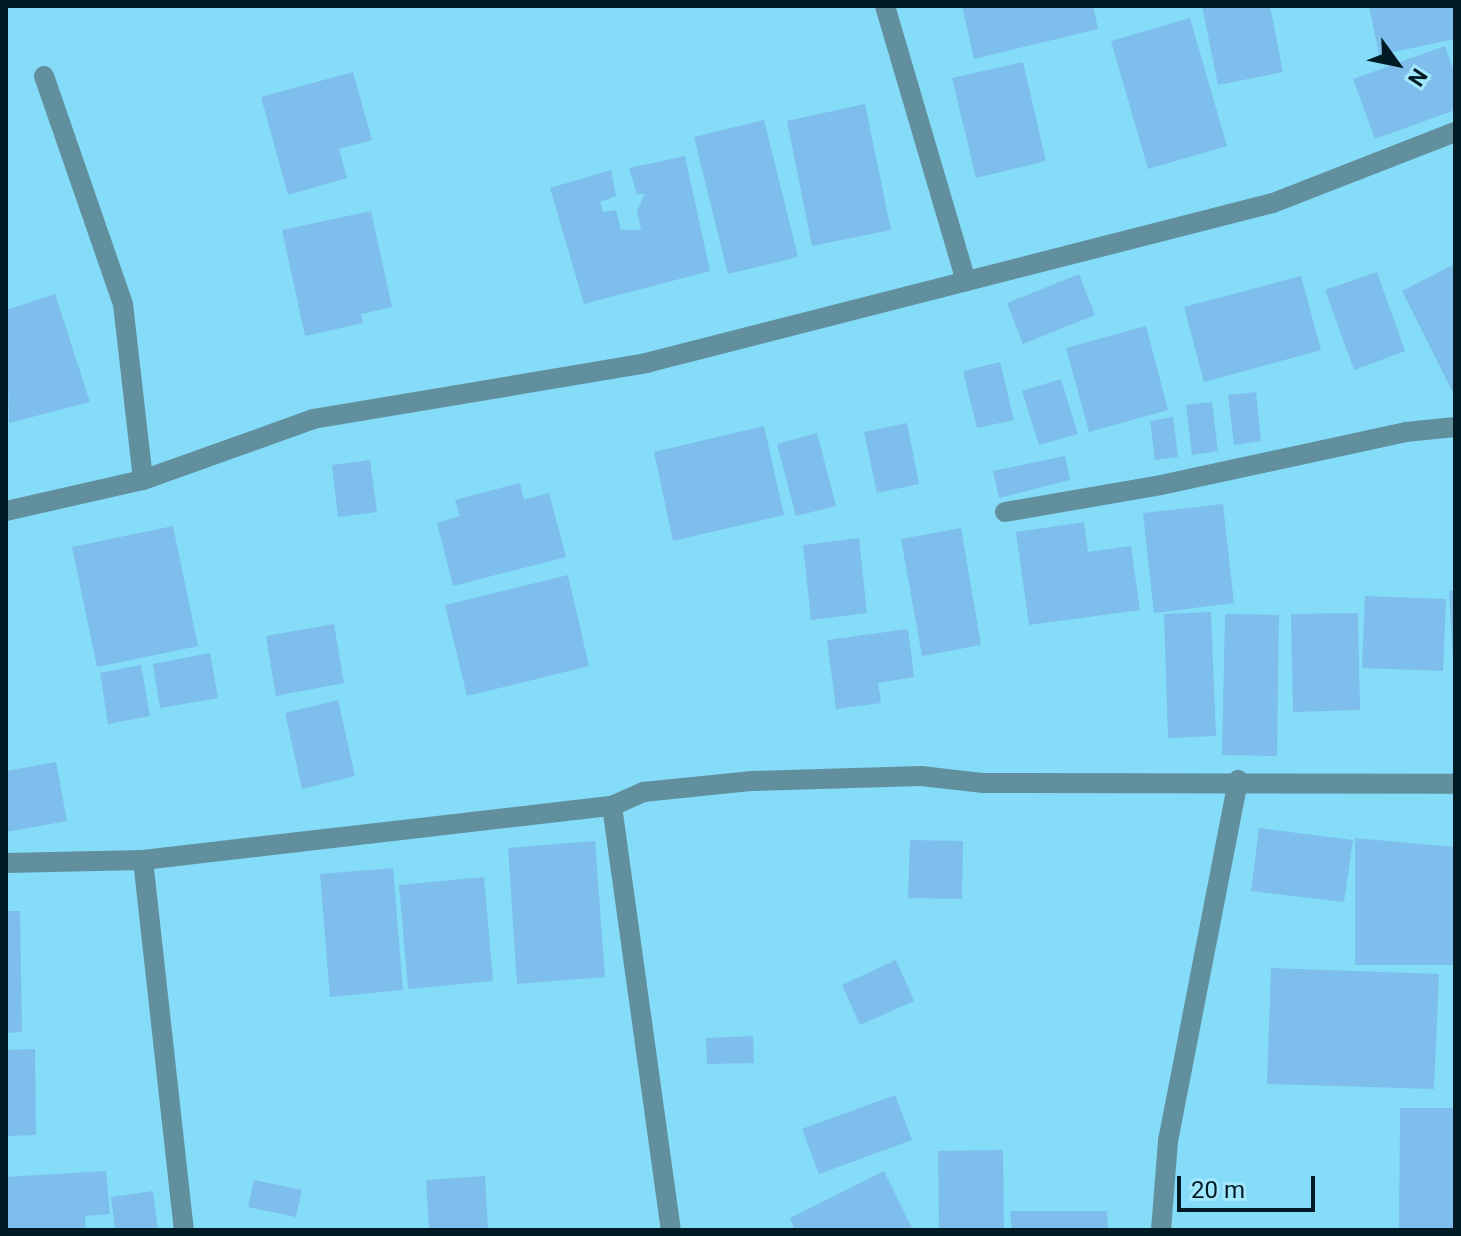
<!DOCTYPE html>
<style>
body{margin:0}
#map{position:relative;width:1461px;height:1236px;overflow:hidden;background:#84dcf8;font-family:Roboto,sans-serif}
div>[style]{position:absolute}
.building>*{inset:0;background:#7dbeec}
.street>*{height:20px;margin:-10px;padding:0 10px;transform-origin:10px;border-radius:10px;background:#618f9e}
span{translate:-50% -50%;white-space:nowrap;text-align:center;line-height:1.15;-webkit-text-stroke:6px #a2e7fd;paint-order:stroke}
.frame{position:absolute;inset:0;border:8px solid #001b23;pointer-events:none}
.north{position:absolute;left:1357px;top:24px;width:80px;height:80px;-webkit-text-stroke:6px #a2e7fd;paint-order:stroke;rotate:123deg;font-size:22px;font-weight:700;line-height:32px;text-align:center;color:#001b23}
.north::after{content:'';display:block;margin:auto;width:28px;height:36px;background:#001b23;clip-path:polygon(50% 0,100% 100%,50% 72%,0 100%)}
.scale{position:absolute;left:1177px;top:1176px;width:138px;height:36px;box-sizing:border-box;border:4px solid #001b23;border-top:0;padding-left:10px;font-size:24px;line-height:28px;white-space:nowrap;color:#001b23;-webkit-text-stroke:6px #a2e7fd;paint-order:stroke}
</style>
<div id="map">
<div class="building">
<div style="clip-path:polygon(962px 6px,1093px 6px,1098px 29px,974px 59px)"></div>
<div style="clip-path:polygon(1202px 6px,1270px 6px,1283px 72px,1218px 85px)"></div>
<div style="clip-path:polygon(1369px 6px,1455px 6px,1455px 39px,1379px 55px)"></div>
<div style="clip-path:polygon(1190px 18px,1227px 146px,1148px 169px,1111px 41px)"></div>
<div style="clip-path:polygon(1445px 46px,1455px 75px,1455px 110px,1375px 139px,1353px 79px)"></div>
<div style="clip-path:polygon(1023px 62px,1046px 161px,976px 178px,952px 78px)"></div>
<div style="clip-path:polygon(353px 72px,372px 140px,339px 149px,347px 178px,288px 195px,261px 97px)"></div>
<div style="clip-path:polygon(865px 104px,891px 230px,812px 246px,787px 121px)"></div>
<div style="clip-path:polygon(764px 120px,798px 257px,728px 274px,694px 137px)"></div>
<div style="clip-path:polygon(685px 156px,710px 271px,584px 304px,550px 188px,611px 170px,616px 196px,600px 202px,603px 212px,616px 210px,621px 230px,641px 230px,637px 211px,645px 194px,637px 194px,629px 168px)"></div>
<div style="clip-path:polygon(371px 211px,392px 307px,361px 314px,363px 323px,305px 336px,282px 230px)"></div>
<div style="clip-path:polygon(1455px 264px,1455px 397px,1402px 291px)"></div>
<div style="clip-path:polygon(1377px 272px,1405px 351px,1354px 370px,1325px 290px)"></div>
<div style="clip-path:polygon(1079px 274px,1095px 315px,1023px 344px,1007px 303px)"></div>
<div style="clip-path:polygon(1301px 276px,1321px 350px,1204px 382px,1184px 307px)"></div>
<div style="clip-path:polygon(55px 294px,90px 402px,9px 423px,6px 310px)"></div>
<div style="clip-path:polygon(1146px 326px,1168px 410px,1089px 432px,1066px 348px)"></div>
<div style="clip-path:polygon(1000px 362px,1014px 420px,977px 428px,963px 371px)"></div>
<div style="clip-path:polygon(1061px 379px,1078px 434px,1039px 445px,1022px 391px)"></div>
<div style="clip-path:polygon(1256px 392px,1261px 441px,1234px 445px,1228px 395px)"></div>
<div style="clip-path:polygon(1212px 402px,1218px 451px,1192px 455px,1186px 405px)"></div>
<div style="clip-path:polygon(1173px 417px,1178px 457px,1155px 460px,1150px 421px)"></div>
<div style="clip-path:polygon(907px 423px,919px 484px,877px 493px,864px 432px)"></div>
<div style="clip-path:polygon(764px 426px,784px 515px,673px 541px,654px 452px)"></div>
<div style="clip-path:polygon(817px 433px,836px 506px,796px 516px,777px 444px)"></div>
<div style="clip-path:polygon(1065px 456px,1070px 480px,999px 498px,993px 471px)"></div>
<div style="clip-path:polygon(370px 460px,377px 512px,338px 517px,332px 465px)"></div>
<div style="clip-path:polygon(520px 483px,524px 500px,549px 493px,566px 557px,453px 586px,437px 523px,460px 516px,455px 500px)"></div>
<div style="clip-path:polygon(1223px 504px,1234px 603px,1154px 613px,1143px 513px)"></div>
<div style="clip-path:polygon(1084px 522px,1088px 552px,1131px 546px,1140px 610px,1029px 625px,1016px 532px)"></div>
<div style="clip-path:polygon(173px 526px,198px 646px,97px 667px,72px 547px)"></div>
<div style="clip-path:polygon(961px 528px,981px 645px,922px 656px,901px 539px)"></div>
<div style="clip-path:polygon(859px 538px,867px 613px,811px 620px,803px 545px)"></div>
<div style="clip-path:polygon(568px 575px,589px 666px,467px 696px,445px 605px)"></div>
<div style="clip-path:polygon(1455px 590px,1455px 660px,1453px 660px,1449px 591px)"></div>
<div style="clip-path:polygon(1365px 596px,1446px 599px,1443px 671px,1362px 668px)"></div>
<div style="clip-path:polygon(1211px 612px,1216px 736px,1168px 738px,1164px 614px)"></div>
<div style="clip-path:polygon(1358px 613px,1360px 710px,1293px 712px,1291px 614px)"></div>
<div style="clip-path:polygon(1225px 614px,1279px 615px,1277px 756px,1222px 755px)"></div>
<div style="clip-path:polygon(334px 624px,344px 683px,276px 696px,266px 636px)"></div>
<div style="clip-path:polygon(908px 629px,914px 677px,878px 683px,881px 703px,836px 709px,827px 640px)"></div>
<div style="clip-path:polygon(210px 653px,218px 698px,160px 708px,153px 664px)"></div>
<div style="clip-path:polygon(141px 665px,150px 716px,108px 724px,100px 673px)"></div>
<div style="clip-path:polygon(338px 700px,355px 776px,302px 789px,285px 713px)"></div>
<div style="clip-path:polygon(56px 762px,67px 821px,6px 832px,6px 771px)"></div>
<div style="clip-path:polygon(1259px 828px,1353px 840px,1344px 902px,1251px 891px)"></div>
<div style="clip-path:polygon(1355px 838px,1454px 847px,1453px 965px,1355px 965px)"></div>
<div style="clip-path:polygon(910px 840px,963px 841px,962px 899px,908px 898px)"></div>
<div style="clip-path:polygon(595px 841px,605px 977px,517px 984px,508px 848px)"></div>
<div style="clip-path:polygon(393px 868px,403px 990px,330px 997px,320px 874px)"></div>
<div style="clip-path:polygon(484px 877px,493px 981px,408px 989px,399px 885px)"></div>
<div style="clip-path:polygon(6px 911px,20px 911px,22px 1032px,6px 1033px)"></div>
<div style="clip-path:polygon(896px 960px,914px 1001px,860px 1025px,842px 985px)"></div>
<div style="clip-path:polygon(1271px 968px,1439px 974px,1434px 1089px,1267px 1084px)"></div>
<div style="clip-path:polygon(753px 1036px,754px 1063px,707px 1064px,706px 1038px)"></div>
<div style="clip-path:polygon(35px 1049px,36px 1135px,6px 1136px,6px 1050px)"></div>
<div style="clip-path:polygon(895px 1095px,912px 1140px,819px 1174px,802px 1129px)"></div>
<div style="clip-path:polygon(1400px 1108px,1455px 1108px,1455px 1230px,1399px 1230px)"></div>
<div style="clip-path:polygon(1003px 1150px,1004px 1230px,939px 1230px,938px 1151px)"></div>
<div style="clip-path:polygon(106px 1171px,110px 1214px,85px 1216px,86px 1230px,6px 1230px,6px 1177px)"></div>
<div style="clip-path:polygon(884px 1171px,913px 1230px,795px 1230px,790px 1218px)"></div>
<div style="clip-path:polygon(485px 1176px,488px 1230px,429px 1230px,426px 1180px)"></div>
<div style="clip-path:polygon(254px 1180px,302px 1190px,296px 1217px,248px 1207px)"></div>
<div style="clip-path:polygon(153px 1191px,158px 1230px,115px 1230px,111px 1197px)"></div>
<div style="clip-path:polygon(1010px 1211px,1107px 1211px,1108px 1230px,1012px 1230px)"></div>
</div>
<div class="street">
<div style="left:885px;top:6px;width:287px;rotate:73.6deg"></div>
<div style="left:44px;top:76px;width:241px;rotate:70.9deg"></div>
<div style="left:123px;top:304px;width:177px;rotate:83.5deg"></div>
<div style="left:6px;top:511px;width:140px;rotate:-12.8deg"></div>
<div style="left:143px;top:480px;width:181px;rotate:-19.7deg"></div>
<div style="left:313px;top:419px;width:338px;rotate:-9.5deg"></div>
<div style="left:646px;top:363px;width:647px;rotate:-14.32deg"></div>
<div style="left:1273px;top:203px;width:195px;rotate:-21.3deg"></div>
<div style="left:1005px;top:512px;width:158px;rotate:-9.8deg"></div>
<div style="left:1161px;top:485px;width:251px;rotate:-12.2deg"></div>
<div style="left:1406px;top:432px;width:49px;rotate:-5.8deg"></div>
<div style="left:612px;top:806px;width:428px;rotate:82.1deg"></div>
<div style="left:143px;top:860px;width:372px;rotate:83.7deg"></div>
<div style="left:6px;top:863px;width:137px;rotate:-1.3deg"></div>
<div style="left:143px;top:860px;width:472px;rotate:-6.6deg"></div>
<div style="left:612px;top:806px;width:34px;rotate:-24deg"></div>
<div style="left:643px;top:792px;width:110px;rotate:-5.8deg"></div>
<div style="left:752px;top:781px;width:169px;rotate:-1.7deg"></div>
<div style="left:921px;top:776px;width:61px;rotate:6.5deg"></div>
<div style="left:982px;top:783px;width:473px;rotate:0.1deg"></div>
<div style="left:1161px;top:1230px;width:89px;rotate:-85.5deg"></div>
<div style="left:1168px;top:1141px;width:368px;rotate:-79deg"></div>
</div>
<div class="frame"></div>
<div class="north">N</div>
<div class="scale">20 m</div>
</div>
